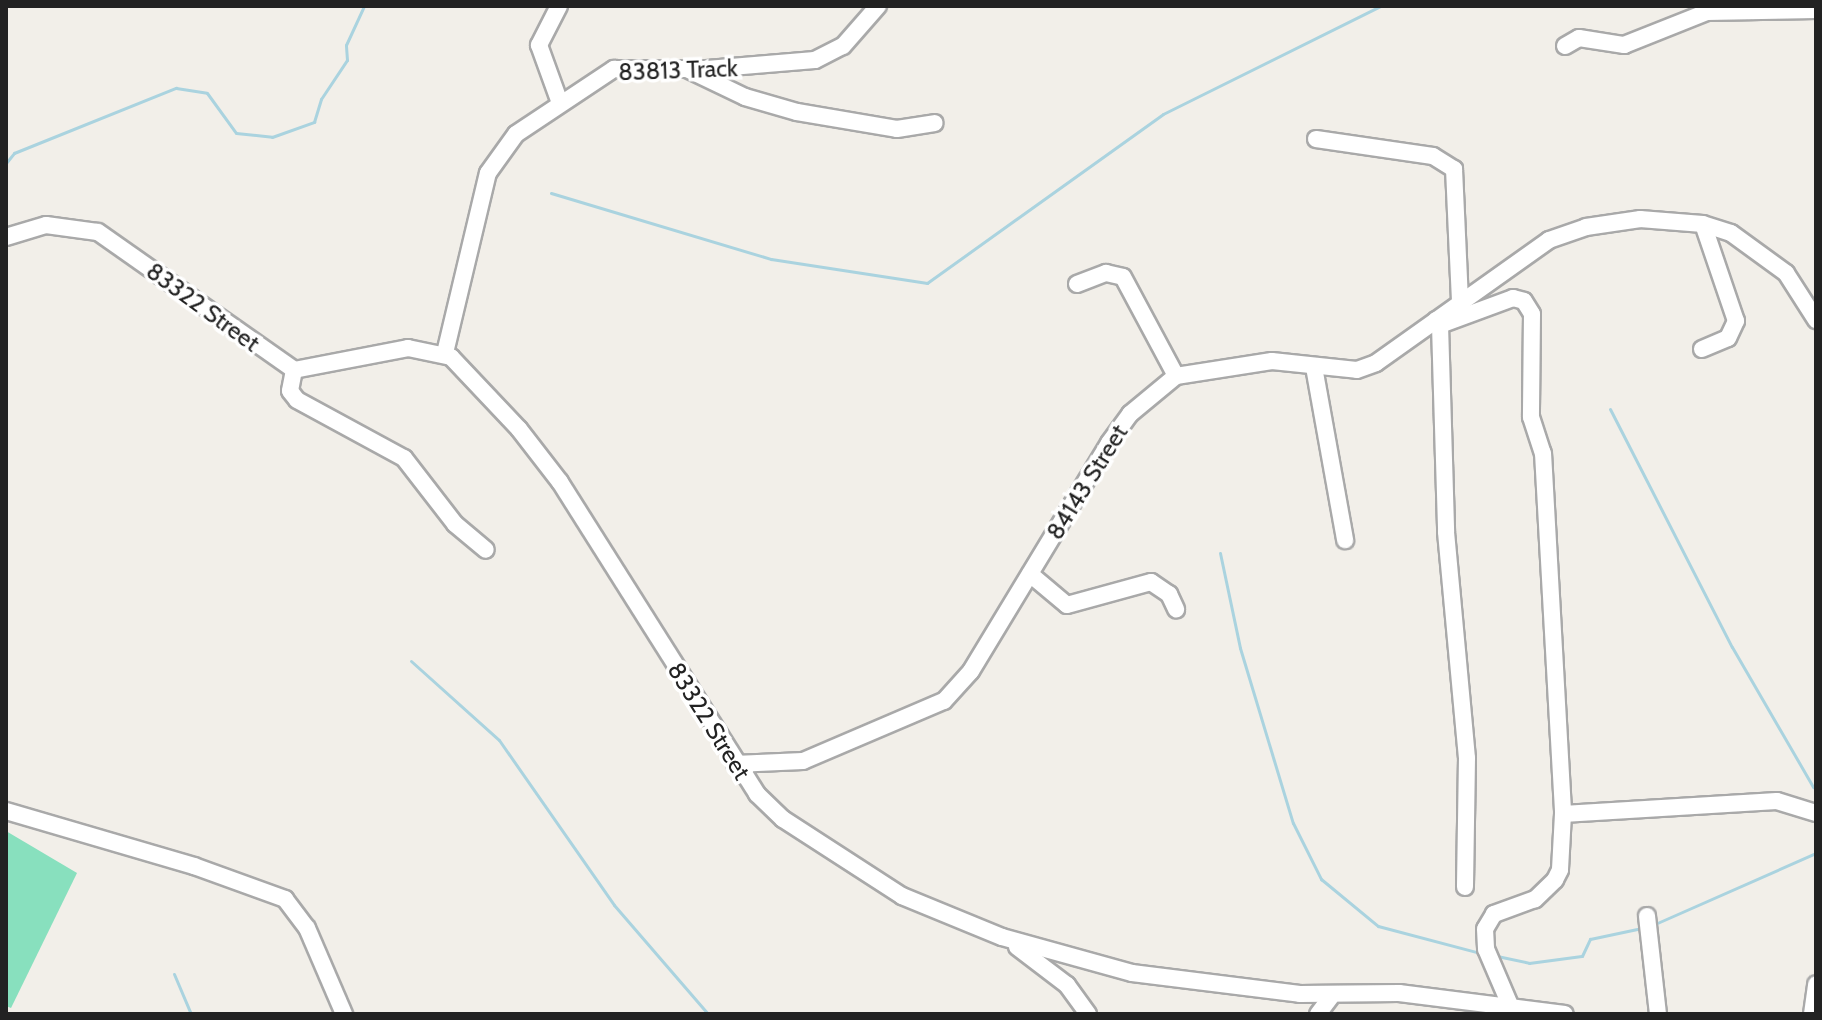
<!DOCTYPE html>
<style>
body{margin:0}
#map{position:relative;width:1822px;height:1020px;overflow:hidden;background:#f2efe9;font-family:Cabin,sans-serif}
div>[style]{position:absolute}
.pitch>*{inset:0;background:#88e0be}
.stream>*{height:3px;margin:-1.5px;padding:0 1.5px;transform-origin:1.5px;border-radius:1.5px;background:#aad3df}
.roads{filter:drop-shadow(2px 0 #a9a9a9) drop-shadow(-2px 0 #a9a9a9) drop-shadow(0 2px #a9a9a9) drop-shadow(0 -2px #a9a9a9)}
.minor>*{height:16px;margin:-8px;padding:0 8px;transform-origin:8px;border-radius:8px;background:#fff}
span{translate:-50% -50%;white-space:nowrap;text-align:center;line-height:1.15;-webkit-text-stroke:7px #fff;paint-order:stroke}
.street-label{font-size:24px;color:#222}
.frame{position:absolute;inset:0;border:8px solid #222;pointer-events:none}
</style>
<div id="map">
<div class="pitch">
<div style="clip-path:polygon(6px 831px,77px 873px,11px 1008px,6px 1006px)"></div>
</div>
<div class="stream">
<div style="left:6px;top:163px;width:13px;rotate:-51deg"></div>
<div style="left:14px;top:153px;width:175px;rotate:-21.9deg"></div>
<div style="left:176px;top:88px;width:31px;rotate:9deg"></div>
<div style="left:207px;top:93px;width:49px;rotate:54.1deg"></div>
<div style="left:236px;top:133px;width:36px;rotate:6deg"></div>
<div style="left:272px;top:137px;width:45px;rotate:-19.7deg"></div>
<div style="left:314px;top:122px;width:24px;rotate:-73deg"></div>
<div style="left:321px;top:99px;width:47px;rotate:-56.3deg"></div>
<div style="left:347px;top:60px;width:15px;rotate:-94deg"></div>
<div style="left:346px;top:45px;width:43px;rotate:-65.2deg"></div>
<div style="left:551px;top:193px;width:230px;rotate:16.7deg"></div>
<div style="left:771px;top:259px;width:158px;rotate:8.7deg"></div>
<div style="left:927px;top:283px;width:290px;rotate:-35.6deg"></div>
<div style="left:1163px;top:114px;width:243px;rotate:-26.4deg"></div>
<div style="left:1610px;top:409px;width:267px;rotate:62.9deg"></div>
<div style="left:1732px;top:647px;width:162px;rotate:59.9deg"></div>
<div style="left:1220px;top:553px;width:97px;rotate:78.1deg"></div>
<div style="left:1240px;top:648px;width:183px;rotate:73.2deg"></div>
<div style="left:1293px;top:823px;width:63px;rotate:63.4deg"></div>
<div style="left:1321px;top:879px;width:74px;rotate:39.5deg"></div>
<div style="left:1378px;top:926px;width:106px;rotate:14.8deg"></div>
<div style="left:411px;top:661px;width:118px;rotate:41.9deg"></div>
<div style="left:499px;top:740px;width:201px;rotate:55.1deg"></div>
<div style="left:614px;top:905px;width:144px;rotate:49.2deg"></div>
<div style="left:1655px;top:924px;width:176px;rotate:-23.8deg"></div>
<div style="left:1497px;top:956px;width:33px;rotate:12deg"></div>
<div style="left:1529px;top:963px;width:53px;rotate:-7.5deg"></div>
<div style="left:1582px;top:956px;width:19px;rotate:-65deg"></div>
<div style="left:1590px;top:939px;width:53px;rotate:-11.9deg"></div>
<div style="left:174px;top:974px;width:43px;rotate:67deg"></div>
</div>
<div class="roads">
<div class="minor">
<div style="left:559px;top:6px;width:44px;rotate:117.1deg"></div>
<div style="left:539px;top:45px;width:62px;rotate:70.1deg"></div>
<div style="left:1565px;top:46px;width:16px;rotate:-30deg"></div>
<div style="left:1579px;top:38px;width:46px;rotate:8.8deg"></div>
<div style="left:1624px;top:45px;width:89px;rotate:-21.7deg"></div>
<div style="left:1707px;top:12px;width:109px;rotate:-1.1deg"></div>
<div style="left:689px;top:70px;width:62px;rotate:25.7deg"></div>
<div style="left:745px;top:97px;width:54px;rotate:16.1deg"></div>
<div style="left:797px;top:112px;width:101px;rotate:9.6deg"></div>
<div style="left:897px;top:129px;width:38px;rotate:-9deg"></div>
<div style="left:1316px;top:139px;width:118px;rotate:8.3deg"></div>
<div style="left:1433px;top:156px;width:25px;rotate:32deg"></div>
<div style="left:1454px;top:169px;width:130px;rotate:87.4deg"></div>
<div style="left:6px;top:237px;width:42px;rotate:-16.7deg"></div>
<div style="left:46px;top:225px;width:52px;rotate:7.7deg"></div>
<div style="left:98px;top:232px;width:240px;rotate:35.1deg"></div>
<div style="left:294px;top:370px;width:116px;rotate:-10.9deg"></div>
<div style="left:408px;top:348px;width:44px;rotate:11.8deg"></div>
<div style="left:451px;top:357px;width:99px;rotate:46.6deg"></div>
<div style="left:519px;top:429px;width:67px;rotate:52.3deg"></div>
<div style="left:560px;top:482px;width:369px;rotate:57.7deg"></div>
<div style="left:757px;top:794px;width:36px;rotate:44deg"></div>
<div style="left:783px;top:819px;width:142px;rotate:32.9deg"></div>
<div style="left:902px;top:896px;width:108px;rotate:22.3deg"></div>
<div style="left:1002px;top:937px;width:135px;rotate:15.5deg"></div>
<div style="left:1132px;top:973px;width:169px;rotate:7.1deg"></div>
<div style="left:1300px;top:994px;width:99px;rotate:-0.6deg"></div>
<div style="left:1399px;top:993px;width:167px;rotate:7.2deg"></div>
<div style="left:1077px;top:284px;width:31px;rotate:-21deg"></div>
<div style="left:1106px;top:273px;width:17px;rotate:13deg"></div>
<div style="left:1123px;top:277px;width:112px;rotate:61.8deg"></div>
<div style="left:1436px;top:320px;width:6px;rotate:51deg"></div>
<div style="left:1440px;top:325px;width:78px;rotate:-20.3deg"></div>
<div style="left:1513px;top:298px;width:11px;rotate:15deg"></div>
<div style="left:1524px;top:301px;width:15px;rotate:58deg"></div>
<div style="left:1532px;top:314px;width:103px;rotate:90.6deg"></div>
<div style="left:1531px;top:417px;width:38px;rotate:72deg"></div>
<div style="left:1543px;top:453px;width:362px;rotate:86.8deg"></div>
<div style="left:1563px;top:814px;width:56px;rotate:93.1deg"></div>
<div style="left:1560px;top:870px;width:11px;rotate:117deg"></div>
<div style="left:1555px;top:880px;width:28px;rotate:136deg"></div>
<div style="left:1535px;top:899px;width:44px;rotate:159.9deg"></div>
<div style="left:1494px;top:914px;width:17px;rotate:121deg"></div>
<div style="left:1485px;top:929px;width:20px;rotate:87deg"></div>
<div style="left:1486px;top:949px;width:61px;rotate:66.8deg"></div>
<div style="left:1440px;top:325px;width:207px;rotate:88.3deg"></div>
<div style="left:1446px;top:532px;width:227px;rotate:84.7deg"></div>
<div style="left:1467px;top:758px;width:129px;rotate:90.9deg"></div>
<div style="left:1702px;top:349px;width:28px;rotate:-23deg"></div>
<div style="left:1728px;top:338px;width:19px;rotate:-65deg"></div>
<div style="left:1736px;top:321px;width:102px;rotate:-108.8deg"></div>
<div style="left:445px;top:353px;width:185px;rotate:-76.6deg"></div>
<div style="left:488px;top:173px;width:48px;rotate:-54.3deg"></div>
<div style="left:516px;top:134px;width:118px;rotate:-33.6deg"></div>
<div style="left:614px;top:69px;width:93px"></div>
<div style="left:707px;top:69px;width:108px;rotate:-4.8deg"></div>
<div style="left:815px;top:60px;width:31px;rotate:-27deg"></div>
<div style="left:843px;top:46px;width:53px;rotate:-48.8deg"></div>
<div style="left:1314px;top:367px;width:176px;rotate:79.8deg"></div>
<div style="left:294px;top:370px;width:21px;rotate:101deg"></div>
<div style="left:290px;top:391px;width:11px;rotate:52deg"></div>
<div style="left:297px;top:400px;width:122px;rotate:28.5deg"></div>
<div style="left:404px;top:458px;width:83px;rotate:52.3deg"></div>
<div style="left:455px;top:524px;width:40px;rotate:40deg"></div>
<div style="left:1030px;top:574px;width:48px;rotate:40deg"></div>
<div style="left:1067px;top:605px;width:87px;rotate:-15.3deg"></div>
<div style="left:1151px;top:582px;width:22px;rotate:34deg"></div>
<div style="left:1169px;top:594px;width:17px;rotate:65deg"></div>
<div style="left:735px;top:764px;width:68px;rotate:-2.5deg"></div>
<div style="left:803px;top:761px;width:153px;rotate:-23.1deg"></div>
<div style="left:944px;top:701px;width:40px;rotate:-48deg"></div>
<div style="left:971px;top:671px;width:267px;rotate:-58.8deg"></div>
<div style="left:1109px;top:443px;width:36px;rotate:-54deg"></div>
<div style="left:1130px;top:414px;width:60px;rotate:-39.6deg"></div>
<div style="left:1176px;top:376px;width:97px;rotate:-8.9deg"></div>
<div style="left:1272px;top:361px;width:85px;rotate:6deg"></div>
<div style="left:1357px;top:370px;width:20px;rotate:-20deg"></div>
<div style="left:1376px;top:363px;width:212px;rotate:-35.4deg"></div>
<div style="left:1549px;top:240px;width:39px;rotate:-19deg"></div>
<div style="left:1586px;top:227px;width:55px;rotate:-8.4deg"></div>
<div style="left:1640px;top:219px;width:63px;rotate:4.5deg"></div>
<div style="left:1703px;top:224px;width:29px;rotate:18deg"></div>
<div style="left:1731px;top:233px;width:68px;rotate:36deg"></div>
<div style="left:1786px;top:273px;width:56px;rotate:57.4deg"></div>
<div style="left:6px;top:811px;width:196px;rotate:16.3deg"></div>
<div style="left:194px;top:866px;width:97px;rotate:19.9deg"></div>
<div style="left:285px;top:899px;width:36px;rotate:53deg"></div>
<div style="left:307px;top:928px;width:94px;rotate:66.7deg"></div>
<div style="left:1563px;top:814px;width:214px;rotate:-3.5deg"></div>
<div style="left:1777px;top:801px;width:41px;rotate:17.1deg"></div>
<div style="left:1647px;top:916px;width:99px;rotate:83.6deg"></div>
<div style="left:1017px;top:947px;width:63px;rotate:37.2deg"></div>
<div style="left:1067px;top:985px;width:36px;rotate:54deg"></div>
<div style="left:1318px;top:1014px;width:21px;rotate:-53deg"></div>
<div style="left:1812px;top:1014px;width:30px;rotate:-82deg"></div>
</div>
</div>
<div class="street-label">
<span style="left:678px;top:70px;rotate:-2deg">83813 Track</span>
<span style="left:203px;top:307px;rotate:36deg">83322 Street</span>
<span style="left:1087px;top:482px;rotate:-58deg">84143 Street</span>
<span style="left:709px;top:721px;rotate:58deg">83322 Street</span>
</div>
<div class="frame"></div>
</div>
